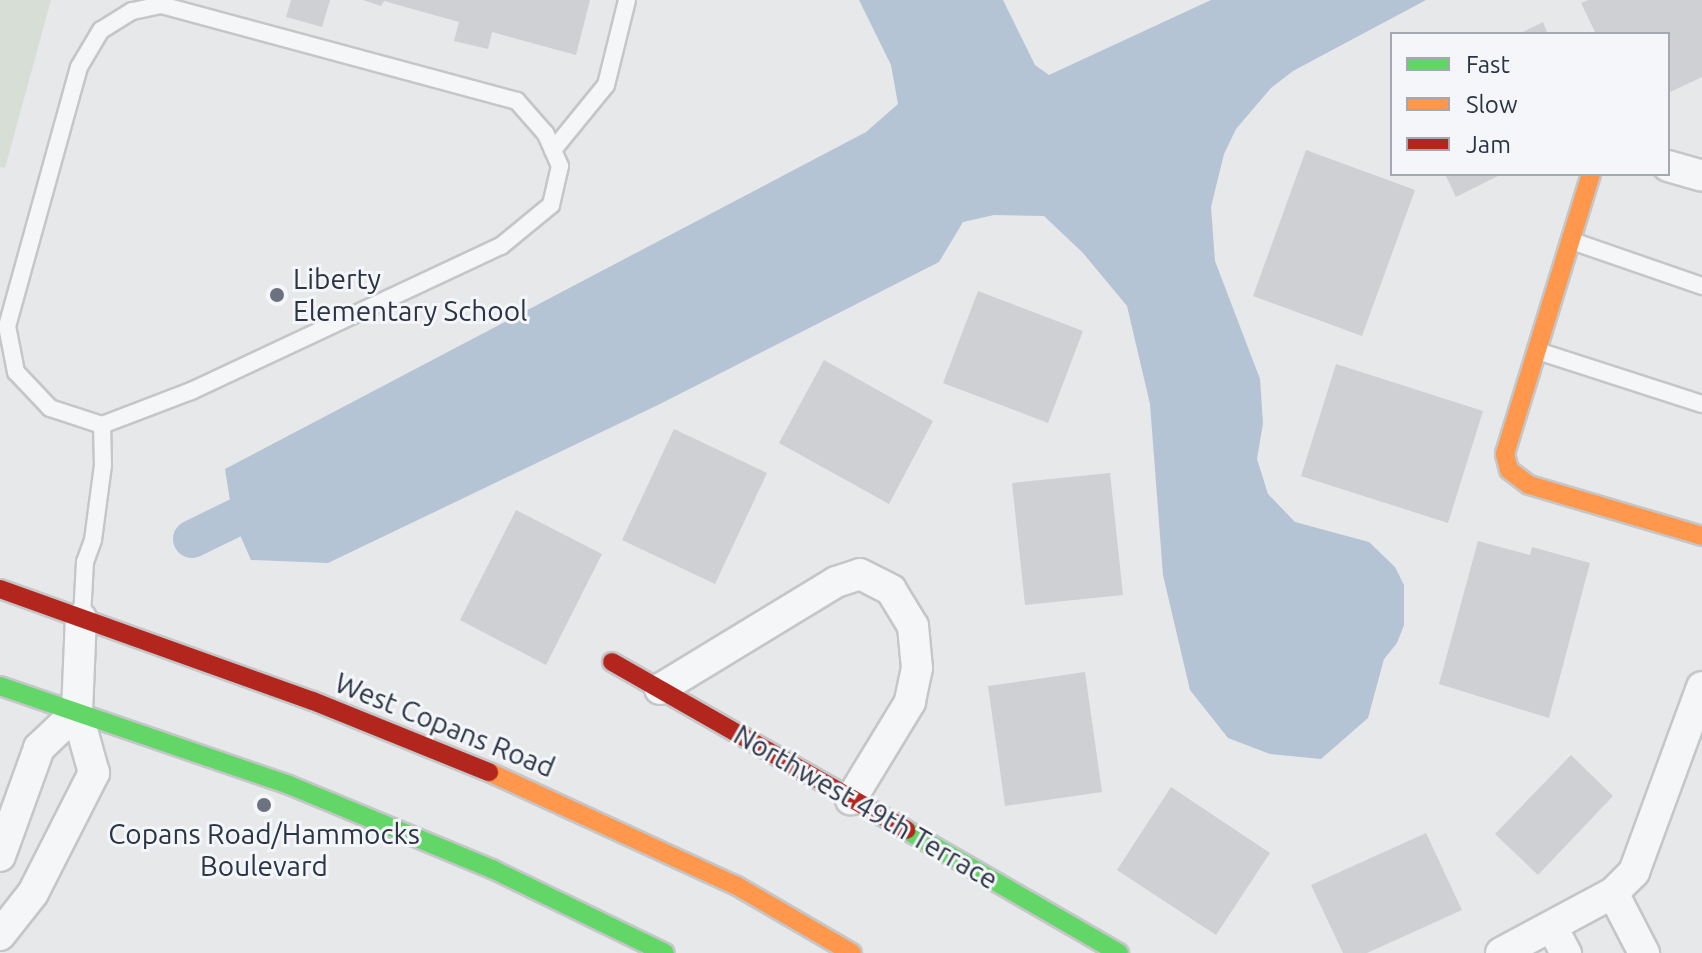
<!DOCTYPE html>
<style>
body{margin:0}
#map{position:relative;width:1702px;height:953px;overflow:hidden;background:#e6e8ea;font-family:Ubuntu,sans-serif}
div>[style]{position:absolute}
.green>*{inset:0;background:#d6ded6}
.water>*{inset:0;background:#b4c4d5}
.canal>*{height:38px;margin:-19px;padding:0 19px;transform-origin:19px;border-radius:19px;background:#b4c4d5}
.building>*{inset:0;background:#ced0d3}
.roads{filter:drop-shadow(2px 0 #c4c6c8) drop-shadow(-2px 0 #c4c6c8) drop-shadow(0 2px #c4c6c8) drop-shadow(0 -2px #c4c6c8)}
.lane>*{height:16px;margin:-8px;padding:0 8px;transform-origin:8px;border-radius:8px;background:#f5f6f7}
.street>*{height:30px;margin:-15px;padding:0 15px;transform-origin:15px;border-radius:15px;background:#f5f6f7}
.fast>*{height:18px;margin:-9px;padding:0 9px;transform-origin:9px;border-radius:9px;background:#63d668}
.slow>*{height:18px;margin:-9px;padding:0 9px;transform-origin:9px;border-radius:9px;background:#ff974d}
.jam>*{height:18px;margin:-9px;padding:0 9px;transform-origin:9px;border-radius:9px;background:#b3261e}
.dots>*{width:22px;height:22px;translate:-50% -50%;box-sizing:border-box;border:4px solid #f4f6f9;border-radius:50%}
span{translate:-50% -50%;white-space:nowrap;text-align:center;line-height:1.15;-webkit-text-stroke:6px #f4f6f9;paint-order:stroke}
.poi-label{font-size:28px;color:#2b3445}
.left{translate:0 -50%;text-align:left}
.street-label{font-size:28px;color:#2b3445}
.legend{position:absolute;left:1390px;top:32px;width:280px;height:144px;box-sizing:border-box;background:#f4f6f9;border:2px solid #a4a8b1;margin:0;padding:10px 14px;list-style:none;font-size:24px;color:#2b3445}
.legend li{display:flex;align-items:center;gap:16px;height:40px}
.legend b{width:40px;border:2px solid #a4a8b1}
</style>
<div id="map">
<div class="green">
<div style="clip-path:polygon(0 0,51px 0,5px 168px,0 167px)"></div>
</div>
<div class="water">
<div style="clip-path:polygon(859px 0,1003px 0,1035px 65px,1049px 75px,1211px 0,1426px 0,1293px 71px,1271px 88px,1236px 129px,1224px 154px,1211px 207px,1215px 261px,1260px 379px,1263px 423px,1257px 459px,1268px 494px,1295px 522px,1369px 542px,1395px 567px,1404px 585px,1404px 625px,1397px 643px,1384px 659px,1368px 718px,1321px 759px,1270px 754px,1228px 738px,1190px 690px,1163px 575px,1150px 404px,1127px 306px,1083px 253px,1044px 216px,994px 215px,963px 222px,939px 262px,660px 404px,328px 563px,251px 560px,233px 519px,225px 469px,866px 132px,898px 104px,891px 65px)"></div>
</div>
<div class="canal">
<div style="left:192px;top:539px;width:98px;rotate:-26deg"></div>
</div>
<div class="building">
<div style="clip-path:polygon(291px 0,330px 0,322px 27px,286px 17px)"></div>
<div style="clip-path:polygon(363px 0,590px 0,576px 55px,492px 32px,488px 49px,454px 41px,459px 22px,384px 1px,381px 6px)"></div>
<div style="clip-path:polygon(1588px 0,1702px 0,1702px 77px,1668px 93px,1668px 34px,1596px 34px,1581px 3px)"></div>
<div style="clip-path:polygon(1543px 22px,1548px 34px,1519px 34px)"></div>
<div style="clip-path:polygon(1306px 150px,1415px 190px,1362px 336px,1253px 296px)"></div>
<div style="clip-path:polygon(1445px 174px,1502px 174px,1456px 197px)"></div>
<div style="clip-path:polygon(978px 291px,1083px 331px,1048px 423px,943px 383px)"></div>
<div style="clip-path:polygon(824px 360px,933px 421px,889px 504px,779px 443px)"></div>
<div style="clip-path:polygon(1336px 364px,1483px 411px,1448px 523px,1301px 476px)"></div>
<div style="clip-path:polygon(674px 429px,767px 473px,715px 584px,622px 540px)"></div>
<div style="clip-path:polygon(1110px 473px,1123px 595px,1025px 605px,1012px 483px)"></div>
<div style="clip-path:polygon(516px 510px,602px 554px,546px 665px,460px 620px)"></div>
<div style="clip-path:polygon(1478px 541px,1530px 555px,1532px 547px,1590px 563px,1549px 718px,1439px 684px)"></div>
<div style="clip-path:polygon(1085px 672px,1102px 792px,1005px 806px,988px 686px)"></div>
<div style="clip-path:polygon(1571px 755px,1613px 796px,1538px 875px,1495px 834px)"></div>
<div style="clip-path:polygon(1171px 787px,1270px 853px,1216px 935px,1117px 870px)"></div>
<div style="clip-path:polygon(1426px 833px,1462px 910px,1367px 953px,1343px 953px,1311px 885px)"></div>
</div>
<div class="roads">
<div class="lane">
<div style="left:553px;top:150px;width:84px;rotate:-50.8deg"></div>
<div style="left:606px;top:85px;width:88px;rotate:-76.1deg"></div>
<div style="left:1572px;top:241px;width:138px;rotate:19.1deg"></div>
<div style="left:1538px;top:351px;width:172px;rotate:17.9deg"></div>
<div style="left:82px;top:617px;width:55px;rotate:-86.9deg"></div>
<div style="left:85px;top:562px;width:23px;rotate:-70deg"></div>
<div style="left:93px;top:540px;width:76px;rotate:-82.4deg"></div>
<div style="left:103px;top:465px;width:40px;rotate:-91.4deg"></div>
<div style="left:102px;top:425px;width:95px;rotate:-20.9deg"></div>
<div style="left:191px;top:391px;width:342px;rotate:-25.1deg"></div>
<div style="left:501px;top:246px;width:65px;rotate:-39.4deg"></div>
<div style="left:551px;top:205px;width:40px;rotate:-77deg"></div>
<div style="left:560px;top:166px;width:36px;rotate:-114deg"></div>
<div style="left:545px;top:133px;width:43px;rotate:-131.2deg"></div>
<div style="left:517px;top:101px;width:369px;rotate:-164.9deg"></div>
<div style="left:161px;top:5px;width:30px;rotate:168deg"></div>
<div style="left:132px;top:11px;width:36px;rotate:148deg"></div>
<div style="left:101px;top:30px;width:43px;rotate:120.7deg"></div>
<div style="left:79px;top:67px;width:269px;rotate:105.5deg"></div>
<div style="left:7px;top:326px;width:47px;rotate:78.9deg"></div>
<div style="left:16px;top:372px;width:50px;rotate:46.6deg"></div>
<div style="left:50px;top:408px;width:55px;rotate:18.1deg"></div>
</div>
<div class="street">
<div style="left:1668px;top:166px;width:35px;rotate:16deg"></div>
<div style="left:660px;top:689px;width:206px;rotate:-31.3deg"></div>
<div style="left:836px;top:582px;width:25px;rotate:-18deg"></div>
<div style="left:860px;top:574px;width:35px;rotate:27deg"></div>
<div style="left:891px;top:590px;width:42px;rotate:58.6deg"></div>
<div style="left:913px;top:626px;width:42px;rotate:84.6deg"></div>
<div style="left:917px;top:668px;width:35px;rotate:102deg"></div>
<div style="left:910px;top:702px;width:114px;rotate:121.3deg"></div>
<div style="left:0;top:856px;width:115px;rotate:-70.1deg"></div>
<div style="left:39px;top:748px;width:52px;rotate:-43.5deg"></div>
<div style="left:1613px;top:893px;width:68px;rotate:62.7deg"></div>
<div style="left:1552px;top:927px;width:30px;rotate:62deg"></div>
<div style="left:0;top:935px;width:53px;rotate:-51.8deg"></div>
<div style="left:33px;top:893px;width:135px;rotate:-63.1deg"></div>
<div style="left:94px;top:773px;width:63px;rotate:-105.6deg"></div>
<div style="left:77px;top:712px;width:94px;rotate:-87.6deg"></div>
<div style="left:1501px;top:953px;width:127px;rotate:-28.2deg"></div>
<div style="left:1613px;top:893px;width:30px;rotate:-45deg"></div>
<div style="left:1634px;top:872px;width:197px;rotate:-69.8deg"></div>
</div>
<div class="fast">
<div style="left:0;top:686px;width:305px;rotate:18.9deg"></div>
<div style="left:289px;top:785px;width:220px;rotate:22.5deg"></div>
<div style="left:492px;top:869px;width:192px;rotate:25.9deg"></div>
<div style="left:906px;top:830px;width:246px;rotate:30deg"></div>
</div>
<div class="slow">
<div style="left:1591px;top:174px;width:293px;rotate:107.1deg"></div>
<div style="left:1505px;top:454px;width:16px;rotate:76deg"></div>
<div style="left:1509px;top:470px;width:25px;rotate:37deg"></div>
<div style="left:1529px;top:485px;width:180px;rotate:16.4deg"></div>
<div style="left:489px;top:772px;width:273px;rotate:24.7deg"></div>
<div style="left:737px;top:886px;width:133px;rotate:30.2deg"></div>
</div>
<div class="jam">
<div style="left:0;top:589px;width:332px;rotate:19.7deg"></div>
<div style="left:313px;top:701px;width:190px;rotate:22deg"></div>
<div style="left:612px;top:662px;width:339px;rotate:29.7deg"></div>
</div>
</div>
<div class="dots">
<div style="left:277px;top:295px;background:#6c737f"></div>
<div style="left:264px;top:805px;background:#6c737f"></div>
</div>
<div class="poi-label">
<span class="left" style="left:293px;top:295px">Liberty<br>Elementary School</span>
<span style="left:264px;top:850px">Copans Road/Hammocks<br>Boulevard</span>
</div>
<div class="street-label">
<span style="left:445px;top:725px;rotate:22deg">West Copans Road</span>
<span style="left:866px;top:807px;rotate:30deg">Northwest 49th Terrace</span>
</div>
<ul class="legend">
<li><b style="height:10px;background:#63d668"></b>Fast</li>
<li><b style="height:10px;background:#ff974d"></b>Slow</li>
<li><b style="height:10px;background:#b3261e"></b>Jam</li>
</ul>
</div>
